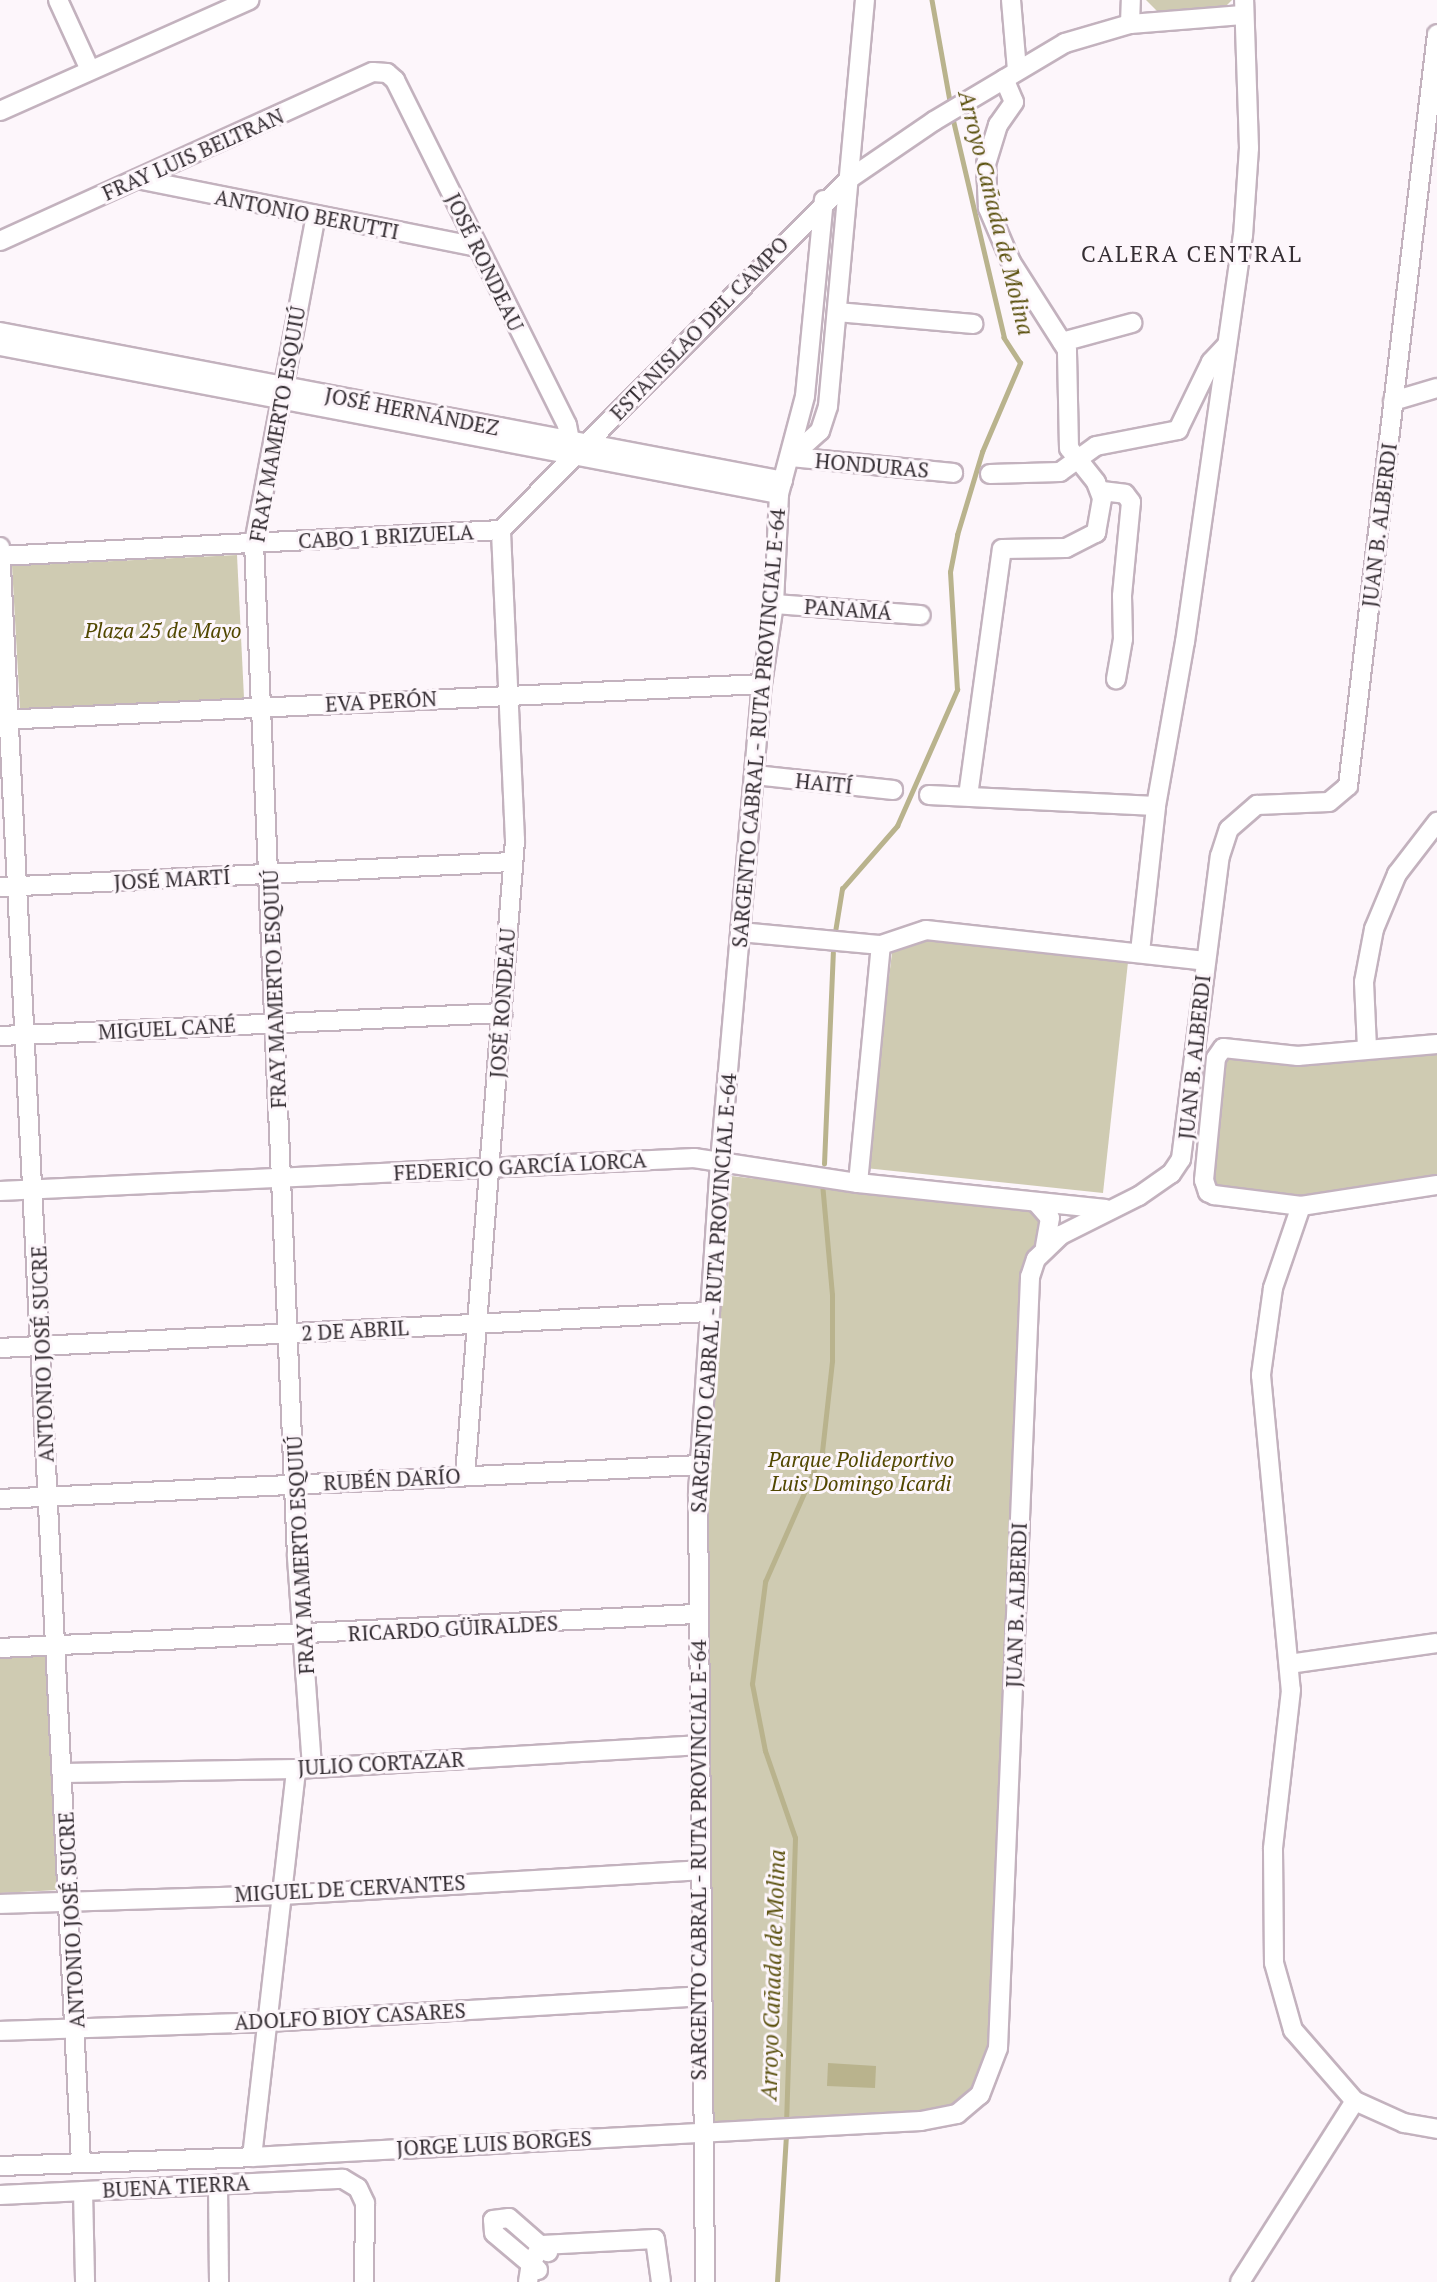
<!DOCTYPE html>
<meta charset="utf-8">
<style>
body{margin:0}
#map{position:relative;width:1437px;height:2282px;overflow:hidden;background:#fdf6fb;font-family:"PT Serif",serif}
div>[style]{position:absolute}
.green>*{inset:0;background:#cfcbb2}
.water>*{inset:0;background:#b9b38d}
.stream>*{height:4.5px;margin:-2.25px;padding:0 2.25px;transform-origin:2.25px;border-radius:2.25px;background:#b9b38d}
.roads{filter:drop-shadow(2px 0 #c3b2be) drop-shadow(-2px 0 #c3b2be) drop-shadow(0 2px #c3b2be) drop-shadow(0 -2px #c3b2be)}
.minor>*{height:18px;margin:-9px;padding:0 9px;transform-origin:9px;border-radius:9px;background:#fff}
span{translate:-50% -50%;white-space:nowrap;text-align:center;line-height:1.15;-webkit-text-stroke:6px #fdf6fb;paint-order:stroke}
.street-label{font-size:21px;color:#352e33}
.park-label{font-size:21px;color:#514700;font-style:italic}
.water-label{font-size:23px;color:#5c5210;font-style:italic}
.neighbourhood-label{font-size:23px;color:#352e33;letter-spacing:2px}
</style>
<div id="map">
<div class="green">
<div style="clip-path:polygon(1146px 0,1232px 0,1226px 6px,1159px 13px)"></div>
<div style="clip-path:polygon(237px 555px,244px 698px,20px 709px,12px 566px)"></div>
<div style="clip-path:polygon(909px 939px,1128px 962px,1103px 1193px,865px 1168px,892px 953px)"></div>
<div style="clip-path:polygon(1437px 1050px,1437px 1179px,1308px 1200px,1213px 1187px,1210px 1180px,1224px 1056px)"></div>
<div style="clip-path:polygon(731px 1176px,1042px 1212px,1042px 1237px,1023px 1268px,1019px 1286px,992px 2048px,983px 2083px,953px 2111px,718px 2123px,711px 2118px,708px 1471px)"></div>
<div style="clip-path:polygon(46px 1654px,59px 1890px,0 1893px,0 1657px)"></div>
</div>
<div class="water">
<div style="clip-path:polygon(828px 2063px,876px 2066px,875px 2088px,827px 2086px)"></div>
</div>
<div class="stream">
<div style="left:932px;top:0;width:109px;rotate:79.9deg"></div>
<div style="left:835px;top:932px;width:44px;rotate:-80.8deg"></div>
<div style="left:842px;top:889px;width:84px;rotate:-48.9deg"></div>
<div style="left:897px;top:826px;width:149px;rotate:-66.2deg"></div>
<div style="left:957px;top:690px;width:118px;rotate:-93.4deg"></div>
<div style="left:950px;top:572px;width:38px;rotate:-79deg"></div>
<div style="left:957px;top:535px;width:87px;rotate:-73.2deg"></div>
<div style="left:982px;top:452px;width:97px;rotate:-66.9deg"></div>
<div style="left:1020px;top:363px;width:30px;rotate:-123deg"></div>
<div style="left:1004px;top:338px;width:228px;rotate:-103.2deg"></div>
<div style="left:824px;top:1164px;width:211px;rotate:-87.6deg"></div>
<div style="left:786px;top:2125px;width:287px;rotate:-88.2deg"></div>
<div style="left:795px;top:1838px;width:92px;rotate:-109deg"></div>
<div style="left:765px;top:1751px;width:68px;rotate:-101deg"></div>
<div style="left:752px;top:1684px;width:103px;rotate:-82.7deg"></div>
<div style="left:765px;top:1582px;width:142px;rotate:-66.3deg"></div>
<div style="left:822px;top:1452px;width:92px;rotate:-83.7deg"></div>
<div style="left:832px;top:1361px;width:66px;rotate:-90deg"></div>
<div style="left:832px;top:1295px;width:111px;rotate:-95.1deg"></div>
<div style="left:777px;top:2282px;width:149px;rotate:-86.5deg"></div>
</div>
<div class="roads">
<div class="minor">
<div style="left:58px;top:0;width:77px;rotate:65.4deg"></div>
<div style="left:1011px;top:0;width:70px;rotate:85.1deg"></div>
<div style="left:1130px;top:24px;width:24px;rotate:-88deg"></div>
<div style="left:0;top:111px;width:273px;rotate:-24deg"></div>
<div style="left:137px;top:179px;width:348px;rotate:11.3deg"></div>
<div style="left:0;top:241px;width:409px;rotate:-24.4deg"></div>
<div style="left:373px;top:72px;width:14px;rotate:4deg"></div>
<div style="left:387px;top:73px;width:11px;rotate:41deg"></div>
<div style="left:395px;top:80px;width:385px;rotate:63.5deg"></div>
<div style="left:567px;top:425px;width:31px;rotate:79deg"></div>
<div style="left:837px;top:312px;width:137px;rotate:5deg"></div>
<div style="left:0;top:332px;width:797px;rotate:10.77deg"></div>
<div style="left:1062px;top:342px;width:73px;rotate:-15.2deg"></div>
<div style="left:0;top:346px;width:793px;rotate:10.76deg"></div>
<div style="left:1393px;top:401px;width:46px;rotate:-16.5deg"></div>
<div style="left:791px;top:457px;width:39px;rotate:-42deg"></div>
<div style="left:820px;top:431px;width:26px;rotate:-72deg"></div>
<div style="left:828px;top:406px;width:408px;rotate:-84.8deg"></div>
<div style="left:791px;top:457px;width:163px;rotate:5.6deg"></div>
<div style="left:990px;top:474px;width:70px;rotate:-1.6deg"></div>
<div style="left:1060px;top:472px;width:44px;rotate:-35.8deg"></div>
<div style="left:1096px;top:446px;width:84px;rotate:-11deg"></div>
<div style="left:1178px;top:430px;width:76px;rotate:-64.1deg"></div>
<div style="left:1211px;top:362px;width:21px;rotate:-47deg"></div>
<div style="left:1102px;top:491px;width:23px;rotate:7deg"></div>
<div style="left:1125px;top:494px;width:10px;rotate:53deg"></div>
<div style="left:1131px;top:502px;width:94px;rotate:95.5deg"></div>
<div style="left:1122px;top:596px;width:43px;rotate:88.7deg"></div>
<div style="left:1123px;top:639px;width:41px;rotate:99.9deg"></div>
<div style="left:0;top:547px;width:1616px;rotate:87.13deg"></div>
<div style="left:0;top:556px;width:502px;rotate:-2.97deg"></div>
<div style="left:501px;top:530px;width:498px;rotate:-45.2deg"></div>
<div style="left:852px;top:177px;width:99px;rotate:-34.3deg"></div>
<div style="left:934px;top:121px;width:152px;rotate:-30.8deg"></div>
<div style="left:1065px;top:43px;width:68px;rotate:-16.3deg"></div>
<div style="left:1130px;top:24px;width:113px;rotate:-4.6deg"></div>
<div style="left:774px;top:604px;width:147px;rotate:4.3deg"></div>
<div style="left:0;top:720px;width:763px;rotate:-2.7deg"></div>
<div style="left:755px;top:775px;width:139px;rotate:6.2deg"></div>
<div style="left:929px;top:795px;width:227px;rotate:2.8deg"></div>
<div style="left:968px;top:796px;width:249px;rotate:-82.2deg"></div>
<div style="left:1002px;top:549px;width:64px;rotate:-0.9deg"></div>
<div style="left:1066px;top:548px;width:34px;rotate:-27deg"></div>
<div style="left:1096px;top:533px;width:36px;rotate:-80deg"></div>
<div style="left:1102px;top:498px;width:17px;rotate:-111deg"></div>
<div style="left:1096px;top:482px;width:43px;rotate:-128.5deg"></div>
<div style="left:1069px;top:448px;width:98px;rotate:-91.2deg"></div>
<div style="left:1067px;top:350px;width:104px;rotate:-122.5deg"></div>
<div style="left:1011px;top:262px;width:59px;rotate:-113.1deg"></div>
<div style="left:988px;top:208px;width:44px;rotate:-92.6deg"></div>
<div style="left:986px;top:164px;width:41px;rotate:-72.9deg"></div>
<div style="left:998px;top:125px;width:28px;rotate:-55deg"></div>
<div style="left:1014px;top:102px;width:25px;rotate:-113deg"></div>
<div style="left:0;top:887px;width:513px;rotate:-2.8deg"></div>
<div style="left:740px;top:932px;width:142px;rotate:5.3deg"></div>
<div style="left:881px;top:945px;width:47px;rotate:-18.4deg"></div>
<div style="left:926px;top:930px;width:281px;rotate:6.3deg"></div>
<div style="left:1140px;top:952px;width:147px;rotate:-83.7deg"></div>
<div style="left:1156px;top:806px;width:167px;rotate:-80deg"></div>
<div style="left:1185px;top:642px;width:410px;rotate:-81.9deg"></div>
<div style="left:1243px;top:236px;width:88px;rotate:-86.1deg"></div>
<div style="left:1249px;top:148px;width:148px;rotate:-91.9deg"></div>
<div style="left:0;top:1036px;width:503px;rotate:-2.62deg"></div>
<div style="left:1437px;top:1044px;width:140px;rotate:175.1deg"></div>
<div style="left:1298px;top:1056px;width:75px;rotate:-173.9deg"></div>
<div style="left:1223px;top:1048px;width:12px;rotate:125deg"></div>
<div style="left:1216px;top:1058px;width:123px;rotate:95.6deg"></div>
<div style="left:1204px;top:1180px;width:13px;rotate:72deg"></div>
<div style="left:1208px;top:1192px;width:7px;rotate:27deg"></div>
<div style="left:1214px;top:1195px;width:88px;rotate:7.2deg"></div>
<div style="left:1301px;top:1206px;width:138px;rotate:-8.8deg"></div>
<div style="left:1367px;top:1048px;width:66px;rotate:-92.6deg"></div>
<div style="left:1364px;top:982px;width:54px;rotate:-79.3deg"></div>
<div style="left:1374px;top:929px;width:60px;rotate:-67.3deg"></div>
<div style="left:1397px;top:874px;width:66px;rotate:-52.4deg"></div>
<div style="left:858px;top:1183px;width:239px;rotate:-84.5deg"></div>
<div style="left:0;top:1191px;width:695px;rotate:-2.72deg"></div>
<div style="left:694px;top:1158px;width:166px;rotate:8.7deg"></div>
<div style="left:858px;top:1183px;width:249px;rotate:6deg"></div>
<div style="left:1036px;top:1202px;width:21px;rotate:49deg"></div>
<div style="left:1050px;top:1218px;width:29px;rotate:100deg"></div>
<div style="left:1301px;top:1206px;width:87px;rotate:108.9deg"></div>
<div style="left:1273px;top:1288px;width:88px;rotate:97.9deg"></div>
<div style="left:1261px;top:1375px;width:316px;rotate:84.6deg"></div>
<div style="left:1291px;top:1690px;width:160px;rotate:96.5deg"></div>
<div style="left:1273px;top:1849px;width:114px;rotate:89.5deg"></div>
<div style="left:1274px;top:1963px;width:70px;rotate:74.2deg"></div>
<div style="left:1293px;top:2030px;width:94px;rotate:48.9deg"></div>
<div style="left:1355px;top:2101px;width:54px;rotate:24.2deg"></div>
<div style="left:1404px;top:2123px;width:34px;rotate:10deg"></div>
<div style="left:0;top:1348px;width:710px;rotate:-2.91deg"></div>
<div style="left:465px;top:1476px;width:638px;rotate:-85.5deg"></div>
<div style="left:515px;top:840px;width:310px;rotate:-92.6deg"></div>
<div style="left:0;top:1499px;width:701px;rotate:-2.78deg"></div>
<div style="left:0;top:1648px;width:697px;rotate:-2.8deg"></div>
<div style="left:1289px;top:1664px;width:149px;rotate:-8.1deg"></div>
<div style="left:312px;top:1767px;width:212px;rotate:-94.1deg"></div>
<div style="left:297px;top:1556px;width:1014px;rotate:-92.43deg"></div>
<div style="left:254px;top:543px;width:333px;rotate:-79.3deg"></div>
<div style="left:64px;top:1773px;width:232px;rotate:-1deg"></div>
<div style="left:296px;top:1769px;width:402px;rotate:-3.4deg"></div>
<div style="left:0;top:1904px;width:282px;rotate:-1.8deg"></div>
<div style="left:282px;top:1895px;width:418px;rotate:-3.4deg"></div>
<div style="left:0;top:2031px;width:268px;rotate:-1.9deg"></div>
<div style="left:268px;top:2022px;width:433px;rotate:-3.4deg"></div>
<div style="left:252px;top:2157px;width:390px;rotate:-83.5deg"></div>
<div style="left:0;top:2166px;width:252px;rotate:-2deg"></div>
<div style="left:252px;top:2157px;width:670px;rotate:-3.08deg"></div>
<div style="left:921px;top:2121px;width:37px;rotate:-11deg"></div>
<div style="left:957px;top:2114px;width:30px;rotate:-40deg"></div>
<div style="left:980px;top:2095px;width:50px;rotate:-69deg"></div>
<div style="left:998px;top:2048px;width:772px;rotate:-87.62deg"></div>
<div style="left:1030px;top:1277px;width:19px;rotate:-72deg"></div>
<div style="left:1036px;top:1259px;width:35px;rotate:-44deg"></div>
<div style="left:1061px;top:1235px;width:87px;rotate:-26.6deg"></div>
<div style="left:1139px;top:1196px;width:39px;rotate:-35deg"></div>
<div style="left:1171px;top:1174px;width:18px;rotate:-56deg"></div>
<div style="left:1181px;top:1159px;width:305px;rotate:-82.7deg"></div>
<div style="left:1220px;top:856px;width:28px;rotate:-72deg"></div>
<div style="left:1229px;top:829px;width:37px;rotate:-41deg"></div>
<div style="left:1257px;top:805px;width:72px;rotate:-2.4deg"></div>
<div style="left:1329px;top:802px;width:25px;rotate:-40deg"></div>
<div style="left:1348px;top:786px;width:757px;rotate:-83.25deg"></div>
<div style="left:218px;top:2185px;width:97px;rotate:89.4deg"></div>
<div style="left:83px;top:2191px;width:91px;rotate:88.7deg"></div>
<div style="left:0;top:2195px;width:343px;rotate:-2.7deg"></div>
<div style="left:343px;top:2179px;width:17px;rotate:31deg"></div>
<div style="left:358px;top:2188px;width:17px;rotate:65deg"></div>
<div style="left:365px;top:2203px;width:79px;rotate:90.7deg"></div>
<div style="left:538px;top:2270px;width:57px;rotate:-139.9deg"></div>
<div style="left:494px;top:2233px;width:13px;rotate:-94deg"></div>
<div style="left:493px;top:2220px;width:16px;rotate:-7deg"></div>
<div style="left:509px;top:2218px;width:52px;rotate:41.1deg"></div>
<div style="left:528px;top:2282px;width:19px;rotate:-81deg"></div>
<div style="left:531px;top:2263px;width:21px;rotate:-59deg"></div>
<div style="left:542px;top:2245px;width:113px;rotate:-3deg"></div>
<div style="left:655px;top:2239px;width:43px;rotate:82.1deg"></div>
<div style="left:705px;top:2282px;width:789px;rotate:-90.51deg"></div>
<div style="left:698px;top:1493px;width:332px;rotate:-86.2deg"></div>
<div style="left:720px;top:1162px;width:480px;rotate:-85deg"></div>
<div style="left:762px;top:684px;width:81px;rotate:-81.5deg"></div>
<div style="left:774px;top:604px;width:110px;rotate:-87.4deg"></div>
<div style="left:779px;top:494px;width:101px;rotate:-75.1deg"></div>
<div style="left:805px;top:396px;width:197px;rotate:-84.5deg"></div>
<div style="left:1240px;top:2282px;width:214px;rotate:-57.6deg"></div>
</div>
</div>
<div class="street-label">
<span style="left:193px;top:154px;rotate:-24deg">FRAY LUIS BELTRAN</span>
<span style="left:307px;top:214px;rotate:11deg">ANTONIO BERUTTI</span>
<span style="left:485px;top:262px;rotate:64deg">JOSÉ RONDEAU</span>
<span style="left:699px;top:328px;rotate:-46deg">ESTANISLAO DEL CAMPO</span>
<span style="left:412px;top:411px;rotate:11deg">JOSÉ HERNÁNDEZ</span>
<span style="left:277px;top:424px;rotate:-80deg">FRAY MAMERTO ESQUIÚ</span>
<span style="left:872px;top:465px;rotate:5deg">HONDURAS</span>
<span style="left:1379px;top:525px;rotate:-83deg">JUAN B. ALBERDI</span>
<span style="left:386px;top:536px;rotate:-3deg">CABO 1 BRIZUELA</span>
<span style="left:848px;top:609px;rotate:4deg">PANAMÁ</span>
<span style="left:381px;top:701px;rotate:-3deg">EVA PERÓN</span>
<span style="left:758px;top:728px;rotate:-85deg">SARGENTO CABRAL - RUTA PROVINCIAL E-64</span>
<span style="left:824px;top:783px;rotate:6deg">HAITÍ</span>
<span style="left:172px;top:879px;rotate:-3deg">JOSÉ MARTÍ</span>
<span style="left:274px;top:989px;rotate:-92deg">FRAY MAMERTO ESQUIÚ</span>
<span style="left:502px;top:1003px;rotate:-86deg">JOSÉ RONDEAU</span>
<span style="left:167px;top:1028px;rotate:-3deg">MIGUEL CANÉ</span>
<span style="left:1194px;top:1057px;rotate:-84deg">JUAN B. ALBERDI</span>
<span style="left:520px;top:1166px;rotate:-3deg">FEDERICO GARCÍA LORCA</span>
<span style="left:713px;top:1293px;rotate:-86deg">SARGENTO CABRAL - RUTA PROVINCIAL E-64</span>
<span style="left:355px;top:1330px;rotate:-3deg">2 DE ABRIL</span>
<span style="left:42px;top:1354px;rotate:-92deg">ANTONIO JOSÉ SUCRE</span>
<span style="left:392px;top:1479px;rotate:-3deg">RUBÉN DARÍO</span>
<span style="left:300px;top:1555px;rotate:-93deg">FRAY MAMERTO ESQUIÚ</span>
<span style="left:1016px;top:1605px;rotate:-88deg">JUAN B. ALBERDI</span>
<span style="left:453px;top:1628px;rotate:-3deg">RICARDO GÜIRALDES</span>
<span style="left:381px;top:1763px;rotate:-3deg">JULIO CORTAZAR</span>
<span style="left:698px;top:1860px;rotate:-90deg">SARGENTO CABRAL - RUTA PROVINCIAL E-64</span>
<span style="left:350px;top:1888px;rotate:-3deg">MIGUEL DE CERVANTES</span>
<span style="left:71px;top:1920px;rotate:-93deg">ANTONIO JOSÉ SUCRE</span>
<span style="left:350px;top:2016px;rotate:-3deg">ADOLFO BIOY CASARES</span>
<span style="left:494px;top:2143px;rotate:-3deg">JORGE LUIS BORGES</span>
<span style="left:176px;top:2186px;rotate:-3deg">BUENA TIERRA</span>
</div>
<div class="park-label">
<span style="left:163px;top:630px">Plaza 25 de Mayo</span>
<span style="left:861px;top:1471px">Parque Polideportivo<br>Luis Domingo Icardi</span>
</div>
<div class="water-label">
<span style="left:996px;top:213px;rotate:76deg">Arroyo Cañada de Molina</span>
<span style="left:773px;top:1975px;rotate:-88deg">Arroyo Cañada de Molina</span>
</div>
<div class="neighbourhood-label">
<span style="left:1192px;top:254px">CALERA CENTRAL</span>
</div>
</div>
